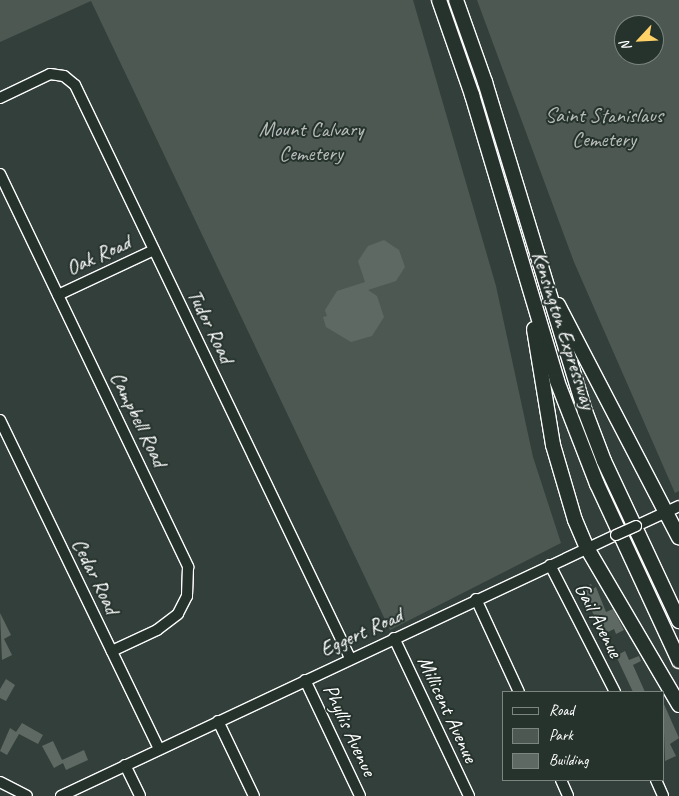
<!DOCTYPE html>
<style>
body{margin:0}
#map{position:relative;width:679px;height:796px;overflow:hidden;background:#333f3a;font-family:Caveat,sans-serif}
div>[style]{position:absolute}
.green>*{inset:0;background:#4d5853}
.building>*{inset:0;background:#5f6964}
.roads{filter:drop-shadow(1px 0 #fff) drop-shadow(-1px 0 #fff) drop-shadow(0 1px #fff) drop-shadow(0 -1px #fff)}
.minor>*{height:10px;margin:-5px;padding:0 5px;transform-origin:5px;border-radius:5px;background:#26332d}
.highway>*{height:14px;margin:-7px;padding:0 7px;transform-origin:7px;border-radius:7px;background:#26332d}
.bridges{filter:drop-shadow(1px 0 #fff) drop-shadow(-1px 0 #fff) drop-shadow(0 1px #fff) drop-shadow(0 -1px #fff)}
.minor-bridge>*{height:10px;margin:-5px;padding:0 5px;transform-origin:5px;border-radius:5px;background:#26332d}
span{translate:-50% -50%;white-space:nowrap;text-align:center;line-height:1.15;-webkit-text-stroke:4px #26332d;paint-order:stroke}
.park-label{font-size:21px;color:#b8bcba}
.street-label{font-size:21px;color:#fff}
.legend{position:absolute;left:502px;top:691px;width:162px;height:90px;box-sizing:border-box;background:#26332d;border:1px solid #7d8581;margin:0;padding:6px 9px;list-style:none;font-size:15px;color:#fff}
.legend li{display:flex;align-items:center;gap:10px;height:25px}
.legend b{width:25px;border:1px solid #7d8581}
.north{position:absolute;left:614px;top:15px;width:50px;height:50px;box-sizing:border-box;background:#26332d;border:1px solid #7d8581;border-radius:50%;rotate:245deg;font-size:14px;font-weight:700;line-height:20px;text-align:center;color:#fff}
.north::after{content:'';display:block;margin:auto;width:18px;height:22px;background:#ffd166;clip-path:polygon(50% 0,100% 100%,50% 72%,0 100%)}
</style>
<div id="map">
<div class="green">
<div style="clip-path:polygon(0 0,413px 0,496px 286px,533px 457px,561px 543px,390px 630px,91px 1px,0 42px)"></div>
<div style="clip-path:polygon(evenodd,477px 0,679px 0,679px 491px,675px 493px,574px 262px,477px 0,624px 25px,654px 25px,654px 55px,624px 55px,624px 25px)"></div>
</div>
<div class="building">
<div style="clip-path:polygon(384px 240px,399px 250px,405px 267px,396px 281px,368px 290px,377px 296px,384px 317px,372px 336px,351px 342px,326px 327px,323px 317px,327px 316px,325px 310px,337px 291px,365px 282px,358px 261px,368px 246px)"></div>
<div style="clip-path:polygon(591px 584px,593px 589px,596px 587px,606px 612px,613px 609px,624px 630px,616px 634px,614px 629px,604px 634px,580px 589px)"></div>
<div style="clip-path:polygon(0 613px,11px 635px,4px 639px,12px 655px,2px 660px)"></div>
<div style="clip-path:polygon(625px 651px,629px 660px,639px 656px,641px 661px,633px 665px,645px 692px,633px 692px,616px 656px)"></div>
<div style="clip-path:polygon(6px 679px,15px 685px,6px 701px,0 698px,0 689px)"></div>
<div style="clip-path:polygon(663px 702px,679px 738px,670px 744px,676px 756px,665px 761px)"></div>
<div style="clip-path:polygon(22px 723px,43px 735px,38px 744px,19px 734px,7px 755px,0 751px,10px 728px,16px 732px)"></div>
<div style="clip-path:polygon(53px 741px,62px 760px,84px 750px,88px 760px,66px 770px,63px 763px,54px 768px,42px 746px)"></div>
</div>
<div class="roads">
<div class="minor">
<div style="left:0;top:98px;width:55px;rotate:-25.6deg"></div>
<div style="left:50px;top:74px;width:14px;rotate:8deg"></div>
<div style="left:64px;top:76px;width:14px;rotate:39deg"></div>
<div style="left:75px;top:85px;width:636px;rotate:64.36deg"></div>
<div style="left:0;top:174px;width:436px;rotate:64.4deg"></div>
<div style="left:188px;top:567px;width:29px;rotate:92deg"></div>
<div style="left:187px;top:596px;width:20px;rotate:117deg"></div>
<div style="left:178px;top:614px;width:26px;rotate:143deg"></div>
<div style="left:157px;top:630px;width:50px;rotate:155deg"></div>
<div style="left:58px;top:295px;width:106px;rotate:-25.1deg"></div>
<div style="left:0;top:420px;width:365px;rotate:64.2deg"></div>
<div style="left:636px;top:526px;width:47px;rotate:-24.9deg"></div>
<div style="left:550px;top:565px;width:143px;rotate:62.9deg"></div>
<div style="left:476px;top:599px;width:102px;rotate:65.2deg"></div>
<div style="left:394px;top:638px;width:175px;rotate:64.6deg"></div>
<div style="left:305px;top:680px;width:128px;rotate:64.6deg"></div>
<div style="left:218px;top:721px;width:83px;rotate:64.4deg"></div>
<div style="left:125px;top:765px;width:34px;rotate:64deg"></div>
<div style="left:561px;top:780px;width:17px;rotate:66deg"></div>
<div style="left:656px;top:780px;width:17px;rotate:66deg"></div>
<div style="left:0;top:782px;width:30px;rotate:27deg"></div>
<div style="left:61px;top:796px;width:613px;rotate:-25.19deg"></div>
</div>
<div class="highway">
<div style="left:439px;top:0;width:101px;rotate:70.8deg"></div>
<div style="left:472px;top:95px;width:298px;rotate:73.4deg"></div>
<div style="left:557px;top:381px;width:110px;rotate:68.8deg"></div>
<div style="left:597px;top:484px;width:195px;rotate:65.1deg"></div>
<div style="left:456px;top:0;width:87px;rotate:70.5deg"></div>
<div style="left:485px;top:82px;width:344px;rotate:73.1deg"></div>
<div style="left:585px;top:411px;width:53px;rotate:69.2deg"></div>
<div style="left:604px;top:461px;width:177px;rotate:64.9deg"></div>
<div style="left:558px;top:305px;width:262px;rotate:62.5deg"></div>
<div style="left:534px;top:329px;width:118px;rotate:80.7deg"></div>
<div style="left:553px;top:445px;width:78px;rotate:73.7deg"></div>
<div style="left:575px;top:520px;width:30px;rotate:67deg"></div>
<div style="left:587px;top:548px;width:182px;rotate:59.6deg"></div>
</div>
</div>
<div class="bridges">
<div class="minor-bridge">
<div style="left:616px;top:535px;width:22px;rotate:-24deg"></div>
</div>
</div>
<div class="park-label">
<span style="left:604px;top:127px">Saint Stanislaus<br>Cemetery</span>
<span style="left:311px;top:141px">Mount Calvary<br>Cemetery</span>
</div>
<div class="street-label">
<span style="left:98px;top:255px;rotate:-25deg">Oak Road</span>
<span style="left:211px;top:326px;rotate:64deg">Tudor Road</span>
<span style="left:564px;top:330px;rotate:72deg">Kensington Expressway</span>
<span style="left:139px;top:419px;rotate:64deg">Campbell Road</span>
<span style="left:96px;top:576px;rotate:64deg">Cedar Road</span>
<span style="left:599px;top:620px;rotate:63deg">Gail Avenue</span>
<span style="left:361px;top:632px;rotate:-25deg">Eggert Road</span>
<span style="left:448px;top:709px;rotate:65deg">Millicent Avenue</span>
<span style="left:350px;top:730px;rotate:65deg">Phyllis Avenue</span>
</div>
<ul class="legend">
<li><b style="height:6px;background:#26332d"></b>Road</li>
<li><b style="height:14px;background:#4d5853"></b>Park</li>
<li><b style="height:14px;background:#5f6964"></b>Building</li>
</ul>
<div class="north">N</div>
</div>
